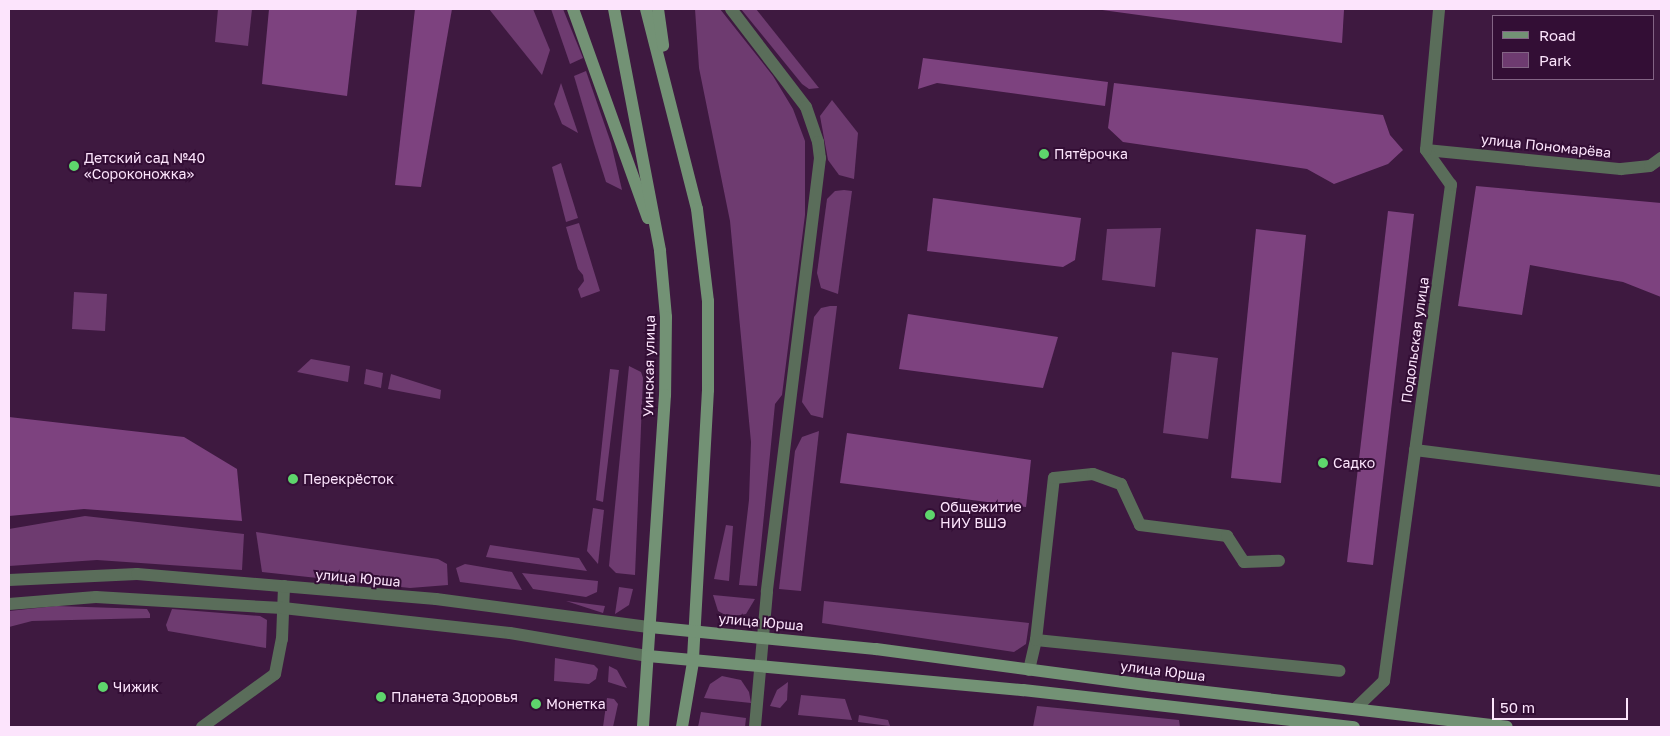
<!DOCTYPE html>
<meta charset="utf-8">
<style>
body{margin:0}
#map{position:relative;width:1670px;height:736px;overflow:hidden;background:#3e1940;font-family:"Golos Text",sans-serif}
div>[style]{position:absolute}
.green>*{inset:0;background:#6e3b70}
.forest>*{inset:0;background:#7d427f}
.minor>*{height:12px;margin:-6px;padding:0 6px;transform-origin:6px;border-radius:6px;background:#5a6d5a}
.tertiary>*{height:12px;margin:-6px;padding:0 6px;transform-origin:6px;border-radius:6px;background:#5a6d5a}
.secondary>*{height:12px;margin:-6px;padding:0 6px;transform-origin:6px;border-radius:6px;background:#739275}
.dots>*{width:14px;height:14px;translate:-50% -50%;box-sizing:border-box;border:2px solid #330e35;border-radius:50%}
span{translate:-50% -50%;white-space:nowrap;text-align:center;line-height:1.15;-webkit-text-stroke:4px #330e35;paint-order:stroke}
.street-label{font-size:14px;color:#fce4fc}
.poi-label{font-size:14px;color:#fce4fc}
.left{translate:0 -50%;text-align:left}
.frame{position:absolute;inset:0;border:10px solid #fce4fc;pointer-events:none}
.legend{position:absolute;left:1492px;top:15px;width:162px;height:65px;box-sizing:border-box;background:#330e35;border:1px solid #836485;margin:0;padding:6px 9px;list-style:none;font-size:15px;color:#fce4fc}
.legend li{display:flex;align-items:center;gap:10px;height:25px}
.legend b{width:25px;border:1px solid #836485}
.scale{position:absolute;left:1492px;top:698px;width:136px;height:22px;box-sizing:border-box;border:2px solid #fce4fc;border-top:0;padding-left:6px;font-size:15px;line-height:18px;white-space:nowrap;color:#fce4fc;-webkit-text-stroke:4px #330e35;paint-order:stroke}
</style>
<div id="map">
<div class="green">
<div style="clip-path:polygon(218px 9px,252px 9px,248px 46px,215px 42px)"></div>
<div style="clip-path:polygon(489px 9px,533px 9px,550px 50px,542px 75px)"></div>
<div style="clip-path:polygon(551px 9px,563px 9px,583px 58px,570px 64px)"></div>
<div style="clip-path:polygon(695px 9px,720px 9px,773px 76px,793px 109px,805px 141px,805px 215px,782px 395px,775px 404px,757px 586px,739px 585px,749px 500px,751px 442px,730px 221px,699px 68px)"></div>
<div style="clip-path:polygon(741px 9px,756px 9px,819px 88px,809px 89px,802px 84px)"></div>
<div style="clip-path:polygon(586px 71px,611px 143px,622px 190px,606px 182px,594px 144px,574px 76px)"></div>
<div style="clip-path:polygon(561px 83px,578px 133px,562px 124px,554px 104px)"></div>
<div style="clip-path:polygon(832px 100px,858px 133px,854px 179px,839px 175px,828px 160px,820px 116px)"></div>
<div style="clip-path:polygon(561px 163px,578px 218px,566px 222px,552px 167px)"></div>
<div style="clip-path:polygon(844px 190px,852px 191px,838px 294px,821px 288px,817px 273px,827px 199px,835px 191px)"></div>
<div style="clip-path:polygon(579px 223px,600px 291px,581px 298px,578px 289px,584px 281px,583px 275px,578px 269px,566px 227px)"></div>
<div style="clip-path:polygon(1161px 228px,1155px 287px,1102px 280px,1107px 229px)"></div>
<div style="clip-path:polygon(74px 292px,107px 294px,105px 331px,72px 329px)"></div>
<div style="clip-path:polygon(830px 306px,837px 306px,823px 418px,811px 415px,802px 402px,814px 317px,821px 308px)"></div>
<div style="clip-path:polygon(1172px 352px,1218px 358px,1208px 439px,1163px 433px)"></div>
<div style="clip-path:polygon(311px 359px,350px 366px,348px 382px,297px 372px)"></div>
<div style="clip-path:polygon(629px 366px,641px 372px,643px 378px,635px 575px,616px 573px,609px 566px)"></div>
<div style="clip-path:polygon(366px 369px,383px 373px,381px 388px,364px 384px)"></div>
<div style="clip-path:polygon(610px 369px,619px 370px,603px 502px,596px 500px)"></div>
<div style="clip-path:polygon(391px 374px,441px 390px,440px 399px,388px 389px)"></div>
<div style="clip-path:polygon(819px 431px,801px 591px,779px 589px,795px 451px,802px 437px)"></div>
<div style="clip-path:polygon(593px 508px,604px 510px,598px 564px,587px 551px)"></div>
<div style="clip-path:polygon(85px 516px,244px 534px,242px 570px,97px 560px,9px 566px,9px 529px)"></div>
<div style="clip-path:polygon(726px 525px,733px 526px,729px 581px,714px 579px)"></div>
<div style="clip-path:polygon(256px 532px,438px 559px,447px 564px,448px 585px,410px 588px,262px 572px)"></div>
<div style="clip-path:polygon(490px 545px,579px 558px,587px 571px,486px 557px)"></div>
<div style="clip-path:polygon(465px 564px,512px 572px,522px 590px,460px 582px,456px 568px)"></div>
<div style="clip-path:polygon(522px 573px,598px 581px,597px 592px,586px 597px,533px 589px)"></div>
<div style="clip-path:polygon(619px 587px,633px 589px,629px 605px,615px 614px)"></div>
<div style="clip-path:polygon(713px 595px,755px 599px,746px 614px,729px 617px,718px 611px)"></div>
<div style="clip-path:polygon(566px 601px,605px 606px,603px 613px)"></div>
<div style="clip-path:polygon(824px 601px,1029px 623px,1026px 644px,1014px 652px,822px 623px)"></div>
<div style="clip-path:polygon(56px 606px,147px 609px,150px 614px,150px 618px,32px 621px,9px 627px,9px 611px)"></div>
<div style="clip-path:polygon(172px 609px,260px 616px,267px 620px,266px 648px,168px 631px,166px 625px)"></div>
<div style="clip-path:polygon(555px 658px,594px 665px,598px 669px,596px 679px,589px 684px,554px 681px)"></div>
<div style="clip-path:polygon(609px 666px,617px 670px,627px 688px,608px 682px)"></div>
<div style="clip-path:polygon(722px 676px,741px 680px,749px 692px,751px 703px,704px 698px,710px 684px)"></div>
<div style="clip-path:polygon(788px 682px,787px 700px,780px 708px,770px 706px,777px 690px)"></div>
<div style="clip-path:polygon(801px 695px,845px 699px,852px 720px,798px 715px)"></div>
<div style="clip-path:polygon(607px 698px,614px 699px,618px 704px,613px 727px,603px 727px)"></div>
<div style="clip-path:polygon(1037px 706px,1179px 720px,1180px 727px,1033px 727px)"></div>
<div style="clip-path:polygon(701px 712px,746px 718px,745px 727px,698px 727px)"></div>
<div style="clip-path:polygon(859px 715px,888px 720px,890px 726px,858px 722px)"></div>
</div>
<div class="forest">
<div style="clip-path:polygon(269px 9px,357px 9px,347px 96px,262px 84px)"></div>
<div style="clip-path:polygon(415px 9px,452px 9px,421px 187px,395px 185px)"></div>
<div style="clip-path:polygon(1095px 9px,1337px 9px,1344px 10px,1342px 43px)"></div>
<div style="clip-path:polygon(923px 58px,1108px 82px,1105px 106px,937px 83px,918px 89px)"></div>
<div style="clip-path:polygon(1114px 83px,1383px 115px,1390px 135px,1403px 150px,1388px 164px,1334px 184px,1307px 169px,1123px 142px,1108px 128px)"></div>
<div style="clip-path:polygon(1476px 186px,1661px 203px,1661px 297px,1623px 282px,1530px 265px,1522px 315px,1458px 306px)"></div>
<div style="clip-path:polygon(933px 198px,1081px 218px,1075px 260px,1063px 267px,927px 251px)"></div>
<div style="clip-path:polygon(1388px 211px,1414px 214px,1373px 565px,1347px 562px)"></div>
<div style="clip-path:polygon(1256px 229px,1306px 235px,1281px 483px,1231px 478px)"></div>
<div style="clip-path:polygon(908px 314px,1058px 337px,1043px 388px,899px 369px)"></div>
<div style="clip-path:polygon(9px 417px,184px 437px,237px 469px,242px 521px,84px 509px,9px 516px)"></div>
<div style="clip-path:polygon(847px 433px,1031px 460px,1026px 507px,840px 483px)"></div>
</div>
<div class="minor">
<div style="left:731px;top:9px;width:123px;rotate:52.6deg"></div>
<div style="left:806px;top:107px;width:37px;rotate:71deg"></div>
<div style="left:818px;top:142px;width:16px;rotate:83deg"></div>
<div style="left:820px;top:158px;width:437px;rotate:97deg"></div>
<div style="left:767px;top:592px;width:136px;rotate:95.1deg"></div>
<div style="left:1426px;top:150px;width:196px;rotate:5.6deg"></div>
<div style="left:1621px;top:169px;width:29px;rotate:-6deg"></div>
<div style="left:1650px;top:166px;width:14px;rotate:-36deg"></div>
<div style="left:1415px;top:450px;width:248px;rotate:7.2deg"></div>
<div style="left:1036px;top:640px;width:305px;rotate:5.8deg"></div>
<div style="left:1029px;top:670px;width:31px;rotate:-77deg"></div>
<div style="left:1036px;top:640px;width:163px;rotate:-83.7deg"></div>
<div style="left:1054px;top:478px;width:39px;rotate:-6deg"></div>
<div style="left:1093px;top:474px;width:30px;rotate:20deg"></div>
<div style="left:1121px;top:484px;width:45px;rotate:65.1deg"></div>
<div style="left:1140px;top:525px;width:88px;rotate:7.2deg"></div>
<div style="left:1227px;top:536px;width:31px;rotate:57deg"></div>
<div style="left:1244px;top:562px;width:35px;rotate:-2deg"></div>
<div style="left:1356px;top:708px;width:39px;rotate:-44deg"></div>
<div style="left:1384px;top:681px;width:501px;rotate:-82.31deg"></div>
<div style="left:1451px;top:185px;width:43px;rotate:-125.5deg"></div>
<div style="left:1426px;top:150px;width:142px;rotate:-84.7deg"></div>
<div style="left:202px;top:727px;width:90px;rotate:-36deg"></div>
<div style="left:275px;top:674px;width:36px;rotate:-79deg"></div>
<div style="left:282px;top:639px;width:53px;rotate:-87.8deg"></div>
</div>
<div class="tertiary">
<div style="left:9px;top:580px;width:128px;rotate:-2.7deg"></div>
<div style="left:137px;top:574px;width:300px;rotate:4.8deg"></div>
<div style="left:436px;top:599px;width:216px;rotate:7.5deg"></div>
<div style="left:9px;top:604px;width:87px;rotate:-4.6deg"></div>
<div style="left:96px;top:597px;width:187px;rotate:3.4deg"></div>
<div style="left:283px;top:608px;width:228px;rotate:6.3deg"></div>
<div style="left:510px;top:633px;width:140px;rotate:9.5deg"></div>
</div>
<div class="secondary">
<div style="left:573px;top:9px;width:222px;rotate:70.3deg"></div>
<div style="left:614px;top:9px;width:246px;rotate:79.2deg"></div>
<div style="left:660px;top:251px;width:66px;rotate:84.8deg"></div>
<div style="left:666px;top:317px;width:78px;rotate:90.7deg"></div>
<div style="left:665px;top:395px;width:333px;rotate:93.8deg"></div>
<div style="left:646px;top:9px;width:206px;rotate:75.7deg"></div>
<div style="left:697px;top:209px;width:93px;rotate:83.2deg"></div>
<div style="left:708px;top:301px;width:89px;rotate:90deg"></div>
<div style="left:708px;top:390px;width:272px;rotate:93.2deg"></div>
<div style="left:693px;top:662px;width:66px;rotate:99.6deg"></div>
<div style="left:658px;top:9px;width:37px;rotate:82deg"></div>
<div style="left:650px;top:627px;width:227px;rotate:5.6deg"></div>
<div style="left:876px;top:649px;width:280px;rotate:7.6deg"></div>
<div style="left:1154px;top:686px;width:355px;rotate:6.6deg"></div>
<div style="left:648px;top:656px;width:377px;rotate:5.2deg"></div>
<div style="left:1023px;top:690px;width:333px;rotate:6.4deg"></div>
</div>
<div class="dots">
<div style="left:1044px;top:154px;background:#5ed56c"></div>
<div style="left:74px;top:166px;background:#5ed56c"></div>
<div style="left:1323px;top:463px;background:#5ed56c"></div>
<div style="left:293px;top:479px;background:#5ed56c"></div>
<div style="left:930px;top:515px;background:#5ed56c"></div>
<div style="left:103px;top:687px;background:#5ed56c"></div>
<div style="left:381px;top:697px;background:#5ed56c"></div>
<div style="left:536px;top:704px;background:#5ed56c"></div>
</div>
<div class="street-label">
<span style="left:1546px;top:146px;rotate:6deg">улица Пономарёва</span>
<span style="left:1415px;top:340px;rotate:-82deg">Подольская улица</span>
<span style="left:649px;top:366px;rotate:-89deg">Уинская улица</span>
<span style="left:358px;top:578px;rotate:5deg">улица Юрша</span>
<span style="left:761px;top:622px;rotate:5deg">улица Юрша</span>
<span style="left:1163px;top:671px;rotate:7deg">улица Юрша</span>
</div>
<div class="poi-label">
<span class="left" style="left:1054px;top:154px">Пятёрочка</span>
<span class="left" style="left:84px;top:166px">Детский сад №40<br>«Сороконожка»</span>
<span class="left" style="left:1333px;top:463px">Садко</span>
<span class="left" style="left:303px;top:479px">Перекрёсток</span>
<span class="left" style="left:940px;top:515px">Общежитие<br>НИУ ВШЭ</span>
<span class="left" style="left:113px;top:687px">Чижик</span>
<span class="left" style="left:391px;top:697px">Планета Здоровья</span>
<span class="left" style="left:546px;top:704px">Монетка</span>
</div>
<div class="frame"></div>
<ul class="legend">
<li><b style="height:6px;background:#739275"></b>Road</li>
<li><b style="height:14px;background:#6e3b70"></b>Park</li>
</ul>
<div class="scale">50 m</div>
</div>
